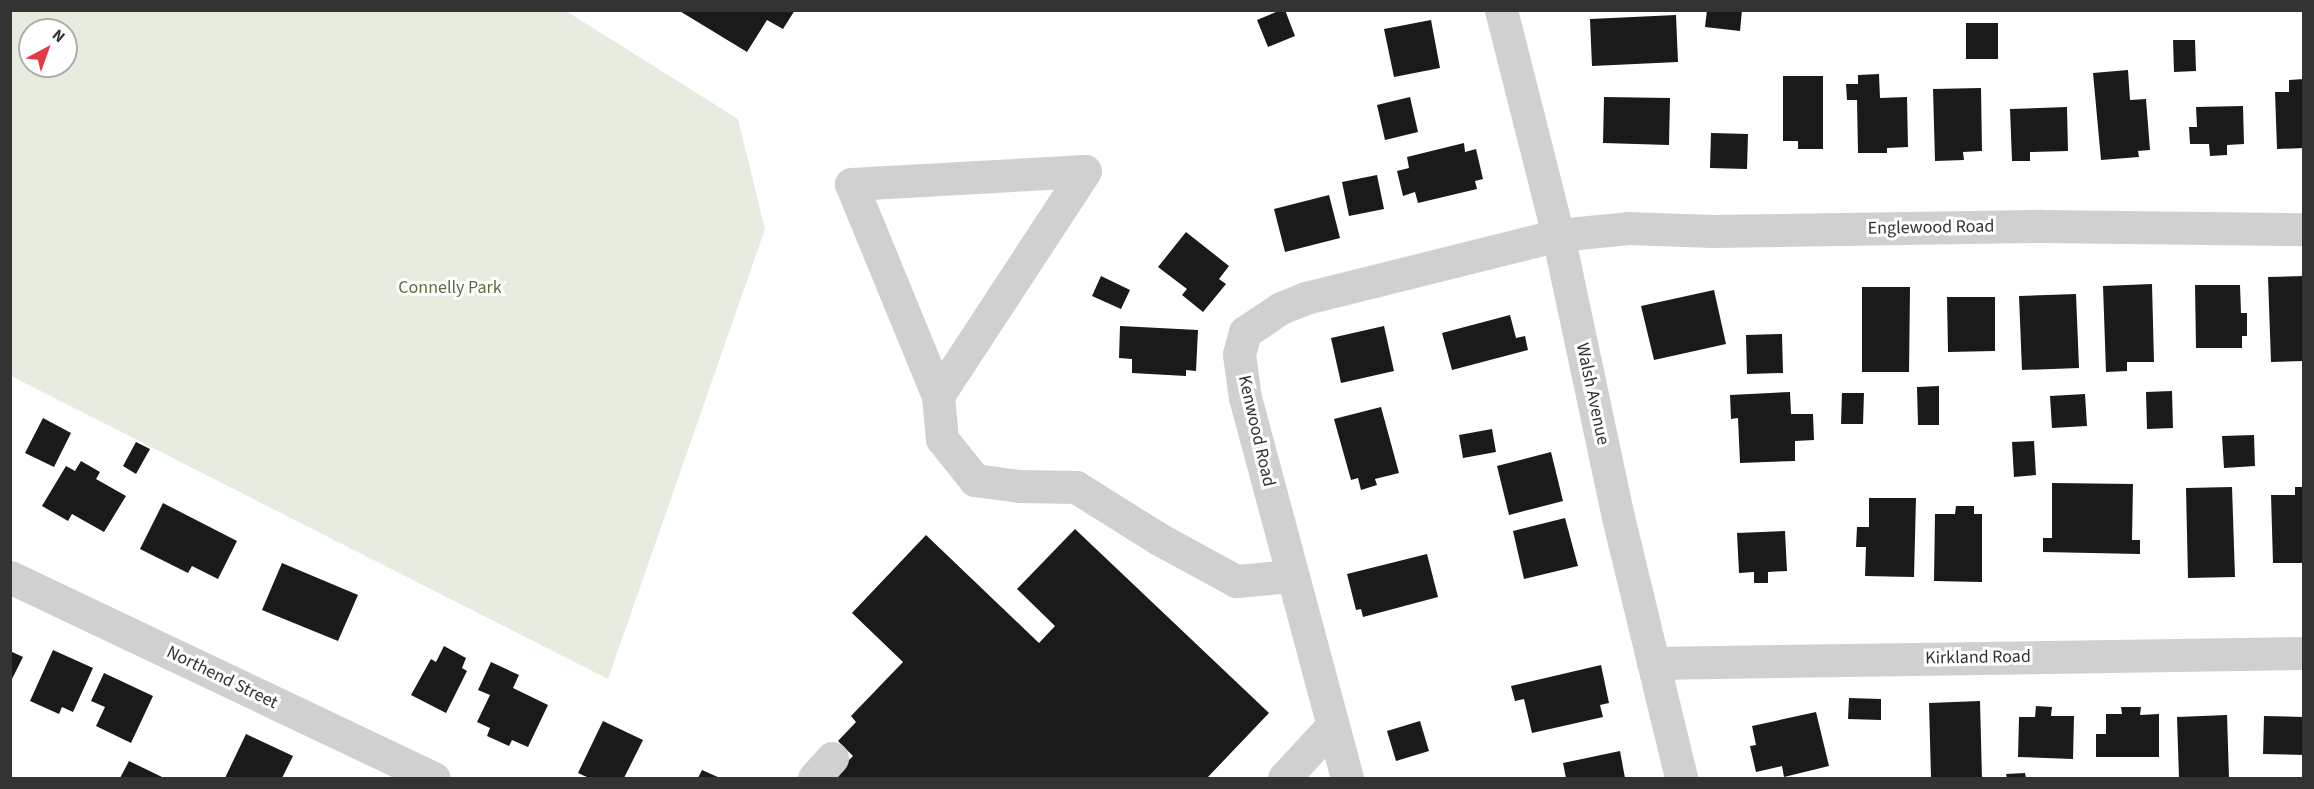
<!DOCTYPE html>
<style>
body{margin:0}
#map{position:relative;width:2314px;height:789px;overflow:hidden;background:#fff;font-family:"Source Sans 3",sans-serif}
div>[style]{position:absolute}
.green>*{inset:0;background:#e6ecdf}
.building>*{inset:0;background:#1a1a1a}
.minor>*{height:33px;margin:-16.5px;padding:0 16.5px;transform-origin:16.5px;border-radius:16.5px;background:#d0d0d0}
span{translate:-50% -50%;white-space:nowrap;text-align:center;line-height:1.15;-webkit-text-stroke:6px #fff;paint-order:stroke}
.street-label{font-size:18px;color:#333}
.park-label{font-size:18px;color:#56703f}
.frame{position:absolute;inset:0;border:12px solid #333;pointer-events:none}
.north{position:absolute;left:18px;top:18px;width:60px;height:60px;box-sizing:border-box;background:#fff;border:2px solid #adadad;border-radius:50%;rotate:41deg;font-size:16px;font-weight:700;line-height:24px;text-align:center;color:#333}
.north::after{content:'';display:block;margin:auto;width:21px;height:27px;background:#e63946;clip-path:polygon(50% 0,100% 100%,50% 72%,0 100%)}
</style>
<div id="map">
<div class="green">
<div style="clip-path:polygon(evenodd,11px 10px,566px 11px,738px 119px,765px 229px,608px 679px,11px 376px,11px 10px,30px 30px,66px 30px,66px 66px,30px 66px,30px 30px)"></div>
</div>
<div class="building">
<div style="clip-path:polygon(678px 10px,795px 10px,783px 29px,767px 20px,747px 52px)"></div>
<div style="clip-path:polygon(1281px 10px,1285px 10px,1295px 36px,1268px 47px,1257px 20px)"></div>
<div style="clip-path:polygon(1707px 10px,1742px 10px,1740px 31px,1705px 27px)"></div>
<div style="clip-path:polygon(1676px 15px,1678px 62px,1592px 66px,1590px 19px)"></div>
<div style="clip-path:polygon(1431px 20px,1440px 68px,1394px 77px,1384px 29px)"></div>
<div style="clip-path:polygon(1966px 23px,1998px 23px,1998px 59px,1966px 59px)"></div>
<div style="clip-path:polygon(2173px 40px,2195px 40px,2196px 71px,2174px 72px)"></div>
<div style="clip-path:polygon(2128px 70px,2130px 100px,2146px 99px,2150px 150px,2138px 151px,2139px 157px,2101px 160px,2093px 73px)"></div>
<div style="clip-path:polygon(1879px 74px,1880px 98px,1907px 97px,1908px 147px,1887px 148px,1887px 153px,1858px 153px,1857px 100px,1847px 100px,1846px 84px,1858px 84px,1858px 75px)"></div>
<div style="clip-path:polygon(1783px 76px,1823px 76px,1823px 149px,1798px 149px,1798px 141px,1783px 141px)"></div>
<div style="clip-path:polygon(2304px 79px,2304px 148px,2277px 149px,2275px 92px,2289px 92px,2289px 80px)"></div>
<div style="clip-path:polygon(1981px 88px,1982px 151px,1963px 152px,1964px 160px,1935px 161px,1933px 89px)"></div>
<div style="clip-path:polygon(1410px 97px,1418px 132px,1385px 140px,1377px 105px)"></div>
<div style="clip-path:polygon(1604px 97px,1670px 98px,1669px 145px,1603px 143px)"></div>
<div style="clip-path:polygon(2243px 106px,2244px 144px,2227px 145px,2227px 155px,2210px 156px,2209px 144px,2190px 144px,2189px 127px,2197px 127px,2196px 107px)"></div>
<div style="clip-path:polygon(2067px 107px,2068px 151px,2030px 152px,2030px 161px,2012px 161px,2010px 109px)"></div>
<div style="clip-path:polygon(1711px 133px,1748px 134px,1747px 169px,1710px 168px)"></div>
<div style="clip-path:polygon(1464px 143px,1465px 152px,1476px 149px,1483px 179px,1475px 181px,1477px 189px,1418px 203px,1415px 192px,1403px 196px,1397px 171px,1409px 168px,1407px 157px)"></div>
<div style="clip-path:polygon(1377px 175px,1384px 209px,1349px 216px,1342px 182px)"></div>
<div style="clip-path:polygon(1329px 195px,1340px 238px,1285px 252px,1274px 209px)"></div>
<div style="clip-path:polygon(1186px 232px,1229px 266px,1219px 279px,1226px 284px,1203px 312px,1182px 295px,1187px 289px,1158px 267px)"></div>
<div style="clip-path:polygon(1101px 276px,1130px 290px,1121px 309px,1092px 296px)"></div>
<div style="clip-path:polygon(2304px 276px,2304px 361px,2271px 362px,2268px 277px)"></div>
<div style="clip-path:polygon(2152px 284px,2154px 362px,2127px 362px,2127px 371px,2106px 372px,2103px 286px)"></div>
<div style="clip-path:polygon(2195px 285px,2240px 285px,2241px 313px,2247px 313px,2247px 336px,2242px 336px,2242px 348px,2196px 348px)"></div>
<div style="clip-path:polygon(1862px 287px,1910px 287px,1909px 372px,1862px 372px)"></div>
<div style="clip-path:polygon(1714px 290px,1726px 344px,1654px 360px,1641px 306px)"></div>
<div style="clip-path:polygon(2076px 294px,2079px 368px,2022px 370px,2019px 296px)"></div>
<div style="clip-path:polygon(1947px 297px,1995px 297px,1995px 351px,1948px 352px)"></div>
<div style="clip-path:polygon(1510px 315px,1516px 338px,1525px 336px,1528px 350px,1452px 370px,1442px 333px)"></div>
<div style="clip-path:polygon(1120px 326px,1198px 330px,1196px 371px,1186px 370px,1186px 376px,1132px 373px,1132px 359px,1119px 358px)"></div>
<div style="clip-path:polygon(1384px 326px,1394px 371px,1341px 383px,1331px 338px)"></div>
<div style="clip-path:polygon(1782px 334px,1783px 373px,1747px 374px,1746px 335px)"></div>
<div style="clip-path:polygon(1939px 386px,1939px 425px,1918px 425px,1917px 387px)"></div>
<div style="clip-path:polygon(2172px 391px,2173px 428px,2147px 429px,2146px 392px)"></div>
<div style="clip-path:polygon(1790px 392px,1791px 414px,1813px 414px,1814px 440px,1795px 441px,1795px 461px,1740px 463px,1738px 418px,1731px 419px,1730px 395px)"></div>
<div style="clip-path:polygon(1842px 393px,1864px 393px,1863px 424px,1841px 424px)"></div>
<div style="clip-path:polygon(2085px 394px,2087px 426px,2052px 428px,2050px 396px)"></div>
<div style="clip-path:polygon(1381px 407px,1399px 473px,1375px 479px,1377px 485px,1361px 490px,1358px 478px,1351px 480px,1334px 419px)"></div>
<div style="clip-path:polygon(43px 418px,71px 433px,54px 467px,25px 453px)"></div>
<div style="clip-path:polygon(1492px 429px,1496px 452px,1463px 458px,1459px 435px)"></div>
<div style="clip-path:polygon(2254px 435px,2255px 466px,2224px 468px,2222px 436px)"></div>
<div style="clip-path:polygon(2034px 441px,2036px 475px,2014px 477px,2012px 442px)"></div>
<div style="clip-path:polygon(136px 442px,150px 449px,136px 474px,123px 466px)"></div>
<div style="clip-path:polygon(1551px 452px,1563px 501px,1509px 515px,1497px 466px)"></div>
<div style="clip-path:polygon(81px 461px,100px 472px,96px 479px,126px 496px,104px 532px,72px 514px,68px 521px,42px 506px,66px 466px,75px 471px)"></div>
<div style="clip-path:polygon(2052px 483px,2133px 484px,2132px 540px,2140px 540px,2140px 554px,2043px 552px,2043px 538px,2052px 538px)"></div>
<div style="clip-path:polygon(2232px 487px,2235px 577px,2188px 578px,2186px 488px)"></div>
<div style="clip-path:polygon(2295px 487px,2304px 487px,2304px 563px,2273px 563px,2271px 495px,2295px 495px)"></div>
<div style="clip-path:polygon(1869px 498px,1916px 498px,1914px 577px,1865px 576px,1866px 547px,1856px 547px,1857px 527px,1869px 527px)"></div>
<div style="clip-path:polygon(163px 503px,237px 541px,218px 579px,192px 566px,188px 573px,140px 549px)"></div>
<div style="clip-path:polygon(1956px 506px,1974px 506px,1974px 514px,1982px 514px,1982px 582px,1934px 581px,1935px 514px,1955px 514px)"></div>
<div style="clip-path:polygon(1565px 518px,1578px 566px,1524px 579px,1513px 531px)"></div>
<div style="clip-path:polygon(1075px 529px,1269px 713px,1207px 778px,831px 778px,853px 756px,838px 741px,856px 722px,851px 716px,903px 662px,852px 613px,926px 535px,1039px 643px,1055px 626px,1017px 589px)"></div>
<div style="clip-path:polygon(1785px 531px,1787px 571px,1768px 572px,1768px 583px,1754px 583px,1754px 572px,1739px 573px,1737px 533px)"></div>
<div style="clip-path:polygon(1427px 554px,1438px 597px,1363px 617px,1361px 609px,1356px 610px,1347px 574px)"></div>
<div style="clip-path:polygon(282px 563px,358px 595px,338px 641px,262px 610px)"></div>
<div style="clip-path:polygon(444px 646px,466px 658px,462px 668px,467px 671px,446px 713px,411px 695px,431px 659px,436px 662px)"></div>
<div style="clip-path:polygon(53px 650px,93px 668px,73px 712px,62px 707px,59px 714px,30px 701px)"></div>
<div style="clip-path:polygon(10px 651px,23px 657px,10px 683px)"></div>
<div style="clip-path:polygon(491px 662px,519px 675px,513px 688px,548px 705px,528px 747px,512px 740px,509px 746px,487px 736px,490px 728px,477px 722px,490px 695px,478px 690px)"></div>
<div style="clip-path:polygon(1601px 665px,1609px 703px,1600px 705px,1603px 717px,1532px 733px,1524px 699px,1515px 701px,1511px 686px)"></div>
<div style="clip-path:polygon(104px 673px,153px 696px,131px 743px,96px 726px,105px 707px,91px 701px)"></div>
<div style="clip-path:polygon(1849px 698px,1881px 699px,1881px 720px,1848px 719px)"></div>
<div style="clip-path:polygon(1980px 701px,1982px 778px,1931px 778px,1929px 703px)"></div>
<div style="clip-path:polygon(2036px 706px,2052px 707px,2051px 716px,2074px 716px,2073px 759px,2018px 757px,2019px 717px,2035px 717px)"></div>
<div style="clip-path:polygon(2121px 707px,2141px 707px,2140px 715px,2159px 714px,2159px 757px,2096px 757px,2096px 734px,2106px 734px,2106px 714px,2122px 714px)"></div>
<div style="clip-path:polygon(1816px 712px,1829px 766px,1784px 777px,1782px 766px,1756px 772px,1750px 746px,1756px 745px,1752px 726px)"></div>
<div style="clip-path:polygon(2227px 715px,2229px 778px,2179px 778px,2177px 717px)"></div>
<div style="clip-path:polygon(2264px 716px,2304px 717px,2304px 755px,2263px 754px)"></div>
<div style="clip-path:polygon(603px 721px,643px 740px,624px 778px,589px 778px,578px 773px)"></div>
<div style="clip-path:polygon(1420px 721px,1429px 751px,1396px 761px,1387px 731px)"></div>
<div style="clip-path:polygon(246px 734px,293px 756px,282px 778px,225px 778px)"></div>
<div style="clip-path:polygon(1620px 751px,1625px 778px,1566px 778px,1563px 763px)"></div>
<div style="clip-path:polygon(129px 761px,162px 777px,161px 778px,120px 778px)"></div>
<div style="clip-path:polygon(702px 770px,720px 778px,698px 778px)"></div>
<div style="clip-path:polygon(2025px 773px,2026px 778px,2007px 778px,2006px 774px)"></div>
</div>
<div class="minor">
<div style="left:1501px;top:10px;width:232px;rotate:75.8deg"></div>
<div style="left:1558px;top:235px;width:288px;rotate:78deg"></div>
<div style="left:1618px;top:517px;width:268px;rotate:76.4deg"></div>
<div style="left:938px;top:396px;width:229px;rotate:-112.3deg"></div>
<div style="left:851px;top:184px;width:234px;rotate:-3.2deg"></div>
<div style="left:1085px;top:171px;width:269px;rotate:123.2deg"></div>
<div style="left:938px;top:396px;width:43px;rotate:84.7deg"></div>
<div style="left:942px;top:439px;width:53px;rotate:51.2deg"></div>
<div style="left:975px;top:480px;width:44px;rotate:7.8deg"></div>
<div style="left:1019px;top:486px;width:57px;rotate:1deg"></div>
<div style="left:1076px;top:487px;width:98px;rotate:32.1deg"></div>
<div style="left:1159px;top:539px;width:88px;rotate:28.6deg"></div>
<div style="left:1236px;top:581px;width:56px;rotate:-5.1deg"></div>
<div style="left:10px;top:577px;width:469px;rotate:25.4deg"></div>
<div style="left:1653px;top:663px;width:651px;rotate:-0.88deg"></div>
<div style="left:814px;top:778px;width:27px;rotate:-48deg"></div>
<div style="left:1284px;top:778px;width:71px;rotate:-47.3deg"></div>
<div style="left:1347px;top:778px;width:393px;rotate:-105deg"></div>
<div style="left:1245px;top:398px;width:44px;rotate:-97.8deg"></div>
<div style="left:1239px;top:354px;width:23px;rotate:-75deg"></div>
<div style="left:1245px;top:332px;width:43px;rotate:-33.7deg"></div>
<div style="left:1281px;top:308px;width:27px;rotate:-22deg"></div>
<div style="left:1306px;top:298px;width:260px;rotate:-14deg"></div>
<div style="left:1558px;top:235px;width:70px;rotate:-5.7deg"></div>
<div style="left:1628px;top:228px;width:84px;rotate:2deg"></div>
<div style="left:1712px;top:231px;width:329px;rotate:-0.9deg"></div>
<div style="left:2041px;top:226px;width:263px;rotate:0.7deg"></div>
</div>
<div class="street-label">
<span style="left:1931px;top:228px;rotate:-1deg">Englewood Road</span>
<span style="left:1592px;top:394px;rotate:78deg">Walsh Avenue</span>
<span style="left:1256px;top:431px;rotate:77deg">Kenwood Road</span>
<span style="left:1978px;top:658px;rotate:-1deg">Kirkland Road</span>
<span style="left:222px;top:678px;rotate:26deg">Northend Street</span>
</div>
<div class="park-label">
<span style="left:450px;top:288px">Connelly Park</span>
</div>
<div class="frame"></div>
<div class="north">N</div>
</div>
